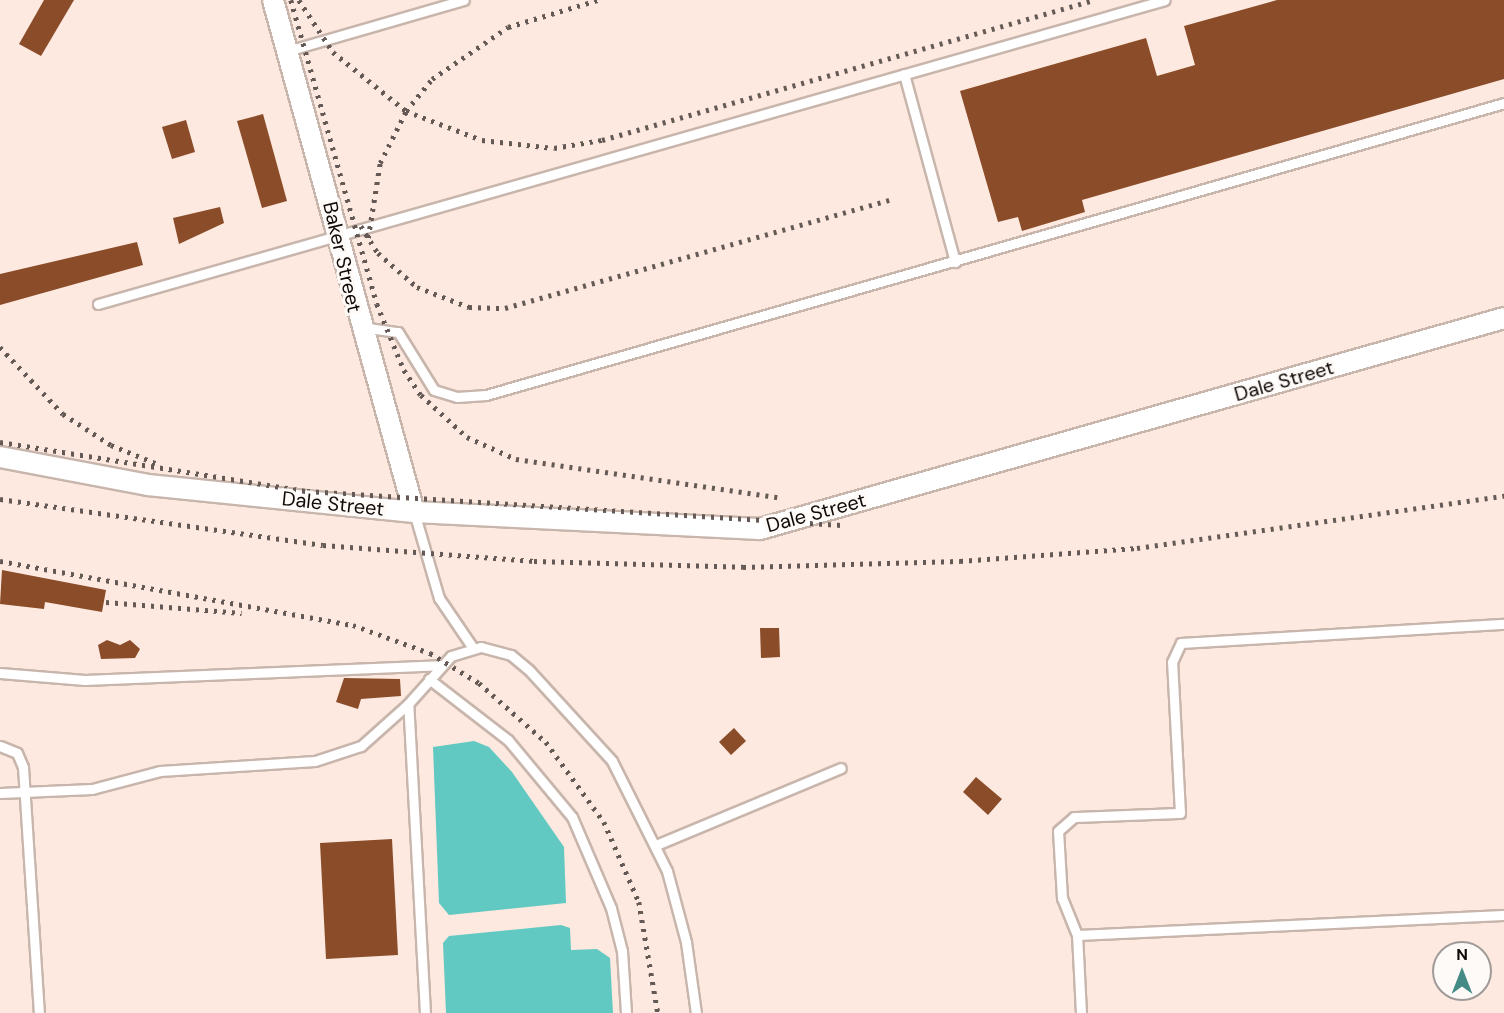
<!DOCTYPE html>
<style>
body{margin:0}
#map{position:relative;width:1504px;height:1013px;overflow:hidden;background:#fde9df;font-family:"DM Sans",sans-serif}
div>[style]{position:absolute}
.water>*{inset:0;background:#61c9c2}
.building>*{inset:0;background:#8a4c29}
.roads{filter:drop-shadow(2px 0 #c8b5ac) drop-shadow(-2px 0 #c8b5ac) drop-shadow(0 2px #c8b5ac) drop-shadow(0 -2px #c8b5ac)}
.service>*{height:9px;margin:-4.5px;padding:0 4.5px;transform-origin:4.5px;border-radius:4.5px;background:#fff}
.minor>*{height:20px;margin:-10px;padding:0 10px;transform-origin:10px;border-radius:10px;background:#fff}
.rail>*{height:4.5px;margin-top:-2.25px;transform-origin:0;background:repeating-linear-gradient(90deg,#645954 0 3px,transparent 0 9px)}
span{translate:-50% -50%;white-space:nowrap;text-align:center;line-height:1.15;-webkit-text-stroke:6px #fefaf8;paint-order:stroke}
.street-label{font-size:20px;color:#100a07}
.north{position:absolute;left:1432px;top:941px;width:60px;height:60px;box-sizing:border-box;background:#fefaf8;border:2px solid #9f9a98;border-radius:50%;rotate:0deg;font-size:16px;font-weight:700;line-height:24px;text-align:center;color:#100a07}
.north::after{content:'';display:block;margin:auto;width:21px;height:27px;background:#448b86;clip-path:polygon(50% 0,100% 100%,50% 72%,0 100%)}
</style>
<div id="map">
<div class="water">
<div style="clip-path:polygon(474px 741px,489px 747px,512px 772px,564px 847px,566px 903px,449px 915px,439px 903px,433px 747px)"></div>
<div style="clip-path:polygon(561px 925px,570px 928px,571px 950px,597px 949px,610px 958px,613px 1013px,446px 1013px,443px 943px,449px 936px)"></div>
</div>
<div class="building">
<div style="clip-path:polygon(44px 0,74px 0,41px 56px,19px 44px)"></div>
<div style="clip-path:polygon(1277px 0,1504px 0,1504px 79px,1082px 200px,1085px 212px,1022px 231px,1018px 217px,998px 222px,960px 91px,1146px 38px,1157px 76px,1195px 65px,1184px 26px)"></div>
<div style="clip-path:polygon(263px 114px,287px 201px,262px 208px,237px 121px)"></div>
<div style="clip-path:polygon(186px 120px,195px 152px,172px 159px,162px 127px)"></div>
<div style="clip-path:polygon(220px 207px,224px 223px,179px 244px,173px 218px)"></div>
<div style="clip-path:polygon(137px 242px,143px 265px,0 305px,0 274px)"></div>
<div style="clip-path:polygon(2px 570px,106px 590px,102px 612px,45px 602px,44px 609px,0 604px)"></div>
<div style="clip-path:polygon(760px 628px,779px 628px,780px 657px,761px 658px)"></div>
<div style="clip-path:polygon(107px 640px,120px 645px,130px 640px,140px 649px,135px 658px,101px 659px,98px 645px)"></div>
<div style="clip-path:polygon(344px 678px,400px 679px,401px 696px,361px 699px,358px 709px,336px 702px)"></div>
<div style="clip-path:polygon(734px 728px,746px 741px,731px 755px,719px 742px)"></div>
<div style="clip-path:polygon(976px 777px,1002px 799px,988px 815px,963px 792px)"></div>
<div style="clip-path:polygon(392px 839px,398px 955px,326px 959px,320px 843px)"></div>
</div>
<div class="roads">
<div class="service">
<div style="left:287px;top:51px;width:184px;rotate:-16.1deg"></div>
<div style="left:904px;top:74px;width:195px;rotate:74.8deg"></div>
<div style="left:98px;top:304px;width:1109px;rotate:-15.9deg"></div>
<div style="left:361px;top:327px;width:37px;rotate:8deg"></div>
<div style="left:398px;top:332px;width:68px;rotate:58.2deg"></div>
<div style="left:434px;top:390px;width:24px;rotate:17deg"></div>
<div style="left:457px;top:397px;width:29px;rotate:-4deg"></div>
<div style="left:486px;top:395px;width:1059px;rotate:-16deg"></div>
<div style="left:414px;top:512px;width:90px;rotate:73.8deg"></div>
<div style="left:439px;top:598px;width:60px;rotate:55.8deg"></div>
<div style="left:0;top:673px;width:85px;rotate:4.7deg"></div>
<div style="left:85px;top:680px;width:355px;rotate:-2.4deg"></div>
<div style="left:429px;top:679px;width:100px;rotate:37.7deg"></div>
<div style="left:508px;top:740px;width:100px;rotate:50.3deg"></div>
<div style="left:572px;top:817px;width:99px;rotate:66.8deg"></div>
<div style="left:611px;top:908px;width:44px;rotate:75.7deg"></div>
<div style="left:622px;top:951px;width:62px;rotate:86.3deg"></div>
<div style="left:0;top:746px;width:18px;rotate:22deg"></div>
<div style="left:17px;top:753px;width:15px;rotate:67deg"></div>
<div style="left:23px;top:767px;width:247px;rotate:86.3deg"></div>
<div style="left:0;top:793px;width:92px;rotate:-2.5deg"></div>
<div style="left:92px;top:789px;width:70px;rotate:-14.8deg"></div>
<div style="left:160px;top:771px;width:155px;rotate:-3.7deg"></div>
<div style="left:315px;top:761px;width:48px;rotate:-18.1deg"></div>
<div style="left:361px;top:746px;width:63px;rotate:-41.8deg"></div>
<div style="left:656px;top:845px;width:200px;rotate:-22.6deg"></div>
<div style="left:1077px;top:935px;width:427px;rotate:-2.7deg"></div>
<div style="left:425px;top:1013px;width:309px;rotate:-93.1deg"></div>
<div style="left:408px;top:704px;width:64px;rotate:-48.1deg"></div>
<div style="left:451px;top:656px;width:31px;rotate:-17deg"></div>
<div style="left:481px;top:647px;width:31px;rotate:15deg"></div>
<div style="left:511px;top:655px;width:23px;rotate:40deg"></div>
<div style="left:529px;top:670px;width:123px;rotate:47.6deg"></div>
<div style="left:612px;top:761px;width:123px;rotate:63.4deg"></div>
<div style="left:667px;top:871px;width:73px;rotate:75deg"></div>
<div style="left:686px;top:942px;width:72px;rotate:82deg"></div>
<div style="left:1081px;top:1013px;width:78px;rotate:-92.9deg"></div>
<div style="left:1077px;top:935px;width:40px;rotate:-112deg"></div>
<div style="left:1062px;top:898px;width:67px;rotate:-93.4deg"></div>
<div style="left:1058px;top:831px;width:21px;rotate:-41deg"></div>
<div style="left:1074px;top:817px;width:106px;rotate:-2.2deg"></div>
<div style="left:1180px;top:813px;width:151px;rotate:-93deg"></div>
<div style="left:1172px;top:662px;width:21px;rotate:-65deg"></div>
<div style="left:1181px;top:643px;width:324px;rotate:-3.4deg"></div>
</div>
<div class="minor">
<div style="left:273px;top:0;width:531px;rotate:74.6deg"></div>
<div style="left:0;top:457px;width:151px;rotate:10.7deg"></div>
<div style="left:148px;top:485px;width:267px;rotate:5.8deg"></div>
<div style="left:414px;top:512px;width:346px;rotate:2.8deg"></div>
<div style="left:760px;top:529px;width:773px;rotate:-15.83deg"></div>
</div>
</div>
<div class="rail">
<div style="left:291px;top:0;width:316px;rotate:74.2deg"></div>
<div style="left:377px;top:304px;width:71px;rotate:67.8deg"></div>
<div style="left:404px;top:370px;width:30px;rotate:56deg"></div>
<div style="left:421px;top:395px;width:62px;rotate:42.4deg"></div>
<div style="left:467px;top:437px;width:54px;rotate:24.2deg"></div>
<div style="left:516px;top:459px;width:270px;rotate:8.3deg"></div>
<div style="left:299px;top:0;width:62px;rotate:56.8deg"></div>
<div style="left:333px;top:52px;width:94px;rotate:38.9deg"></div>
<div style="left:406px;top:111px;width:81px;rotate:20.9deg"></div>
<div style="left:482px;top:140px;width:72px;rotate:6.3deg"></div>
<div style="left:554px;top:148px;width:49px;rotate:-9.5deg"></div>
<div style="left:602px;top:140px;width:512px;rotate:-15.88deg"></div>
<div style="left:361px;top:226px;width:32px;rotate:58deg"></div>
<div style="left:378px;top:253px;width:52px;rotate:41.1deg"></div>
<div style="left:417px;top:287px;width:56px;rotate:21deg"></div>
<div style="left:469px;top:307px;width:36px;rotate:2deg"></div>
<div style="left:505px;top:308px;width:403px;rotate:-15.7deg"></div>
<div style="left:368px;top:238px;width:76px;rotate:-80.9deg"></div>
<div style="left:380px;top:163px;width:58px;rotate:-63.4deg"></div>
<div style="left:406px;top:111px;width:41px;rotate:-50.9deg"></div>
<div style="left:432px;top:79px;width:92px;rotate:-34.4deg"></div>
<div style="left:508px;top:27px;width:94px;rotate:-16.7deg"></div>
<div style="left:0;top:347px;width:92px;rotate:46.8deg"></div>
<div style="left:63px;top:414px;width:57px;rotate:32.9deg"></div>
<div style="left:111px;top:445px;width:48px;rotate:22.2deg"></div>
<div style="left:0;top:442px;width:311px;rotate:9.1deg"></div>
<div style="left:307px;top:491px;width:536px;rotate:3.64deg"></div>
<div style="left:0;top:499px;width:326px;rotate:8.1deg"></div>
<div style="left:323px;top:545px;width:212px;rotate:4.3deg"></div>
<div style="left:534px;top:561px;width:209px;rotate:1.6deg"></div>
<div style="left:743px;top:567px;width:217px;rotate:-1.6deg"></div>
<div style="left:960px;top:561px;width:177px;rotate:-4.2deg"></div>
<div style="left:1137px;top:548px;width:371px;rotate:-8.1deg"></div>
<div style="left:0;top:561px;width:359px;rotate:10.3deg"></div>
<div style="left:353px;top:625px;width:82px;rotate:20deg"></div>
<div style="left:430px;top:653px;width:57px;rotate:31.5deg"></div>
<div style="left:479px;top:683px;width:89px;rotate:41.4deg"></div>
<div style="left:546px;top:742px;width:99px;rotate:54.1deg"></div>
<div style="left:604px;top:822px;width:87px;rotate:66.4deg"></div>
<div style="left:639px;top:902px;width:113px;rotate:80.3deg"></div>
<div style="left:106px;top:602px;width:136px;rotate:4.6deg"></div>
</div>
<div class="street-label">
<span style="left:342px;top:257px;rotate:77deg">Baker Street</span>
<span style="left:1284px;top:381px;rotate:-16deg">Dale Street</span>
<span style="left:333px;top:504px;rotate:6deg">Dale Street</span>
<span style="left:816px;top:513px;rotate:-15deg">Dale Street</span>
</div>
<div class="north">N</div>
</div>
